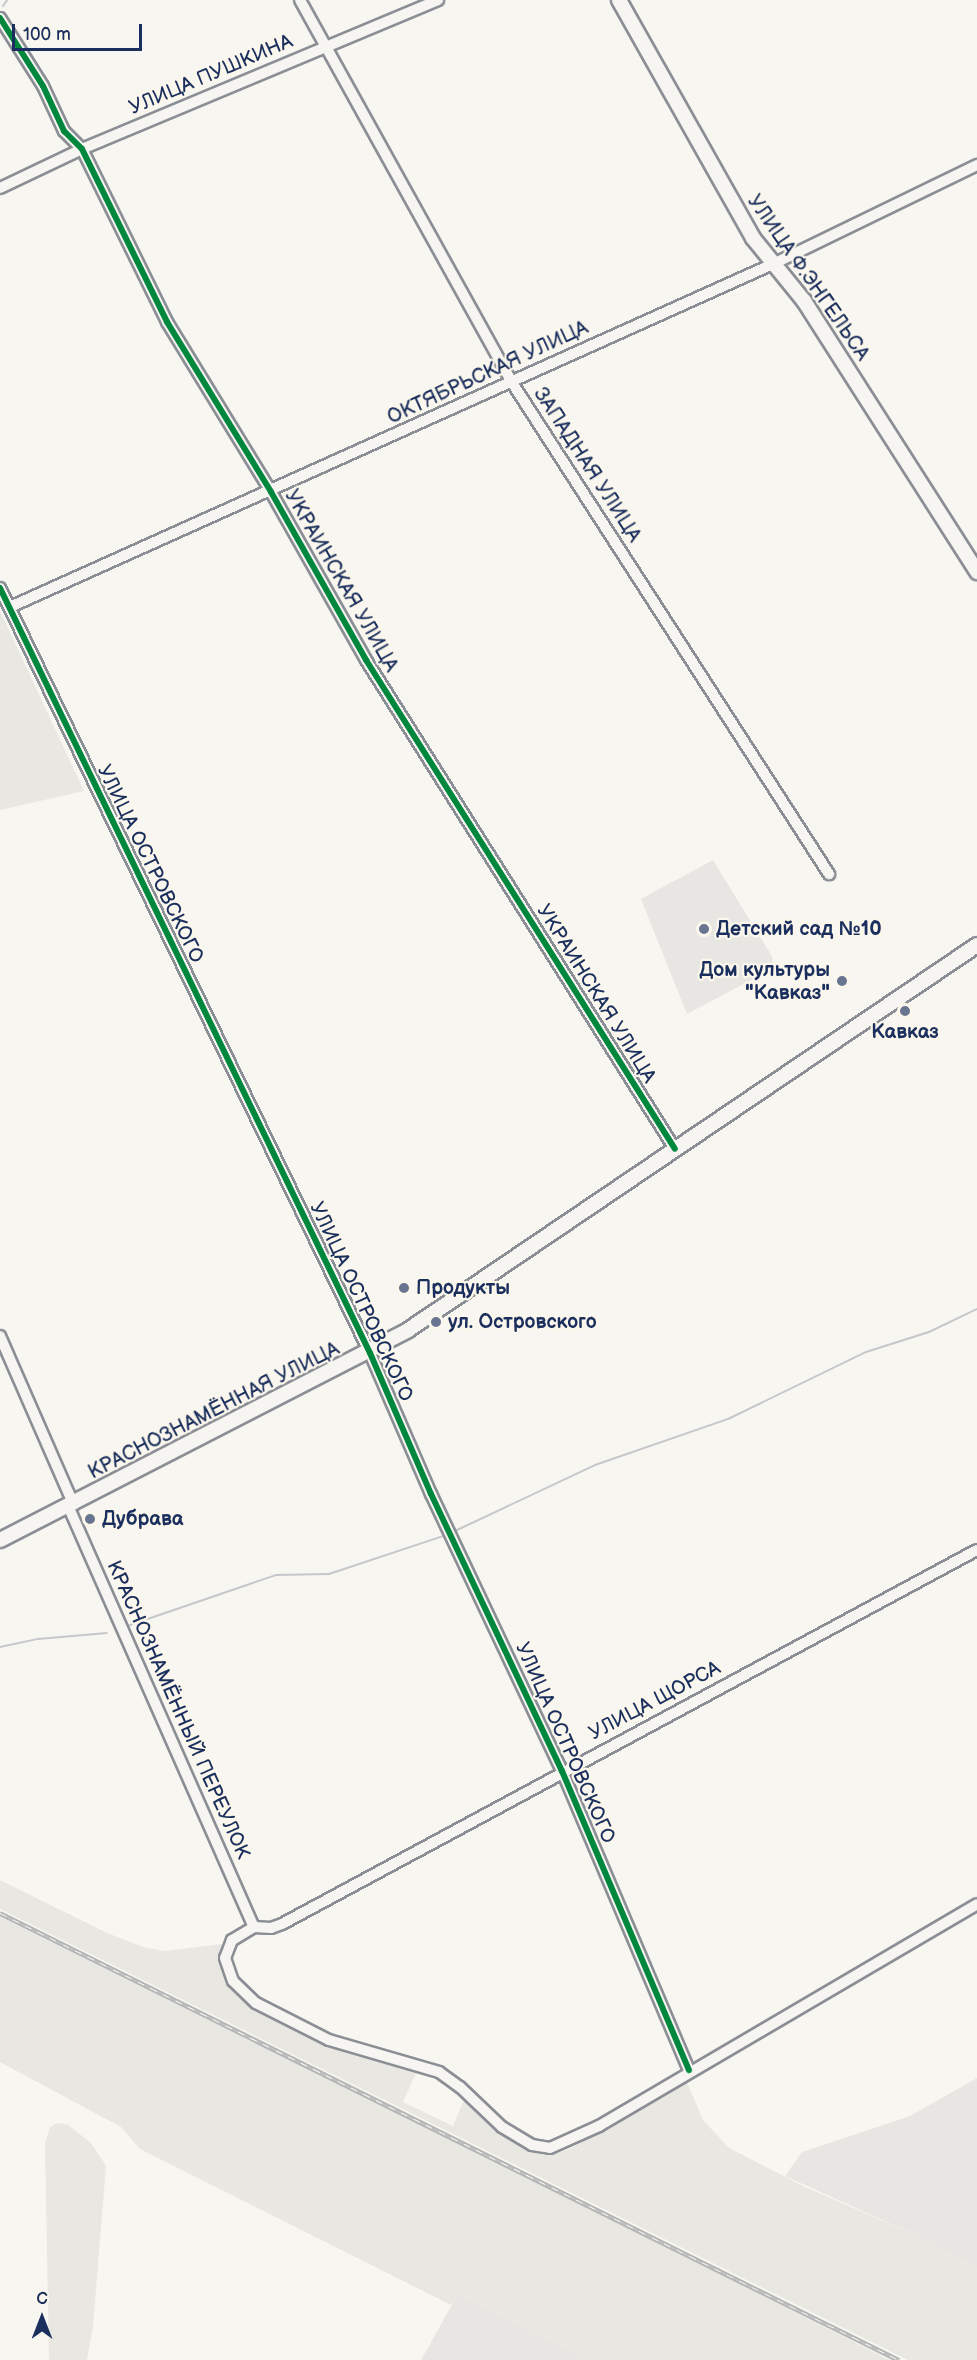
<!DOCTYPE html>
<meta charset="utf-8">
<style>
body{margin:0}
#map{position:relative;width:977px;height:2360px;overflow:hidden;background:#f8f6f0;font-family:"Balsamiq Sans",sans-serif}
div>[style]{position:absolute}
.built>*{inset:0;background:#e7e6e2}
.green>*{inset:0;background:#e8e7e2}
.stream>*{height:2px;margin:-1px;padding:0 1px;transform-origin:1px;border-radius:1px;background:#c5c7cb}
.roads{filter:drop-shadow(2px 0 #8b8e94) drop-shadow(-2px 0 #8b8e94) drop-shadow(0 2px #8b8e94) drop-shadow(0 -2px #8b8e94)}
.minor>*{height:10px;margin:-5px;padding:0 5px;transform-origin:5px;border-radius:5px;background:#f6f5f1}
.major>*{height:14px;margin:-7px;padding:0 7px;transform-origin:7px;border-radius:7px;background:#f6f5f1}
.rail>*{height:4.5px;margin-top:-2.25px;transform-origin:0;background:repeating-linear-gradient(90deg,#fbf7ec 0 7px,#b3b5b7 0 14px);box-sizing:border-box;border-block:2px solid #b3b5b7}
.cycleway>*{height:6px;margin:-3px;padding:0 3px;transform-origin:3px;border-radius:3px;background:#00873e}
.dots>*{width:16px;height:16px;translate:-50% -50%;box-sizing:border-box;border:3px solid #fbf7ec;border-radius:50%}
span{translate:-50% -50%;white-space:nowrap;text-align:center;line-height:1.15;-webkit-text-stroke:4.5px #fbf7ec;paint-order:stroke}
.street-label{font-size:20px;color:#1b2f5e}
.poi-label{font-size:20px;color:#1b2f5e;font-weight:700}
.left{translate:0 -50%;text-align:left}
.right{translate:-100% -50%;text-align:right}
.north{position:absolute;left:12px;top:2288px;width:60px;height:60px;-webkit-text-stroke:4px #fbf7ec;paint-order:stroke;rotate:0deg;font-size:16px;font-weight:700;line-height:24px;text-align:center;color:#1b2f5e}
.north::after{content:'';display:block;margin:auto;width:21px;height:27px;background:#1b2f5e;clip-path:polygon(50% 0,100% 100%,50% 72%,0 100%)}
.scale{position:absolute;left:12px;top:24px;width:130px;height:27px;box-sizing:border-box;border:3px solid #1b2f5e;border-top:0;padding-left:8px;font-size:18px;line-height:21px;white-space:nowrap;color:#1b2f5e;-webkit-text-stroke:4px #fbf7ec;paint-order:stroke}
</style>
<div id="map">
<div class="built">
<div style="clip-path:polygon(713px 860px,773px 958px,770px 970px,687px 1014px,641px 899px)"></div>
<div style="clip-path:polygon(977px 2078px,977px 2269px,920px 2237px,785px 2176px,802px 2152px,910px 2116px)"></div>
<div style="clip-path:polygon(458px 2294px,589px 2360px,421px 2360px)"></div>
</div>
<div class="green">
<div style="clip-path:polygon(0 611px,84px 791px,0 810px)"></div>
<div style="clip-path:polygon(0 1880px,107px 1933px,146px 1948px,165px 1951px,223px 1944px,219px 1957px,222px 1973px,239px 1996px,258px 2010px,346px 2051px,416px 2073px,403px 2102px,453px 2126px,464px 2100px,502px 2135px,540px 2153px,552px 2155px,570px 2149px,686px 2080px,703px 2120px,729px 2148px,803px 2186px,920px 2237px,977px 2269px,977px 2360px,908px 2360px,0 1909px)"></div>
<div style="clip-path:polygon(0 1917px,593px 2209px,889px 2360px,589px 2360px,458px 2294px,451px 2305px,140px 2149px,121px 2127px,0 2062px)"></div>
<div style="clip-path:polygon(58px 2123px,68px 2125px,91px 2143px,106px 2166px,93px 2326px,87px 2360px,49px 2360px,45px 2143px,50px 2127px)"></div>
</div>
<div class="stream">
<div style="left:3px;top:6px;width:7px;rotate:-56deg"></div>
<div style="left:457px;top:1530px;width:153px;rotate:-25.2deg"></div>
<div style="left:595px;top:1465px;width:141px;rotate:-19.1deg"></div>
<div style="left:728px;top:1419px;width:153px;rotate:-25.9deg"></div>
<div style="left:866px;top:1352px;width:66px;rotate:-17.6deg"></div>
<div style="left:929px;top:1332px;width:53px;rotate:-25.6deg"></div>
<div style="left:130px;top:1625px;width:154px;rotate:-18.9deg"></div>
<div style="left:276px;top:1575px;width:53px;rotate:-1.1deg"></div>
<div style="left:329px;top:1574px;width:120px;rotate:-18.4deg"></div>
<div style="left:0;top:1647px;width:39px;rotate:-12deg"></div>
<div style="left:38px;top:1639px;width:69px;rotate:-5deg"></div>
</div>
<div class="roads">
<div class="minor">
<div style="left:300px;top:0;width:436px;rotate:61deg"></div>
<div style="left:511px;top:381px;width:587px;rotate:57.18deg"></div>
<div style="left:0;top:18px;width:80px;rotate:57.7deg"></div>
<div style="left:43px;top:86px;width:50px;rotate:65deg"></div>
<div style="left:64px;top:131px;width:25px;rotate:45deg"></div>
<div style="left:82px;top:149px;width:193px;rotate:63.8deg"></div>
<div style="left:167px;top:322px;width:199px;rotate:58.5deg"></div>
<div style="left:271px;top:492px;width:193px;rotate:60.5deg"></div>
<div style="left:366px;top:660px;width:578px;rotate:57.71deg"></div>
<div style="left:0;top:188px;width:91px;rotate:-25.4deg"></div>
<div style="left:82px;top:149px;width:386px;rotate:-22.7deg"></div>
<div style="left:0;top:588px;width:850px;rotate:64.19deg"></div>
<div style="left:370px;top:1353px;width:154px;rotate:66.6deg"></div>
<div style="left:431px;top:1494px;width:306px;rotate:64.7deg"></div>
<div style="left:562px;top:1771px;width:325px;rotate:67deg"></div>
<div style="left:10px;top:607px;width:837px;rotate:-24.21deg"></div>
<div style="left:773px;top:264px;width:227px;rotate:-25.9deg"></div>
<div style="left:0;top:1336px;width:184px;rotate:66.4deg"></div>
<div style="left:69px;top:1508px;width:458px;rotate:66.2deg"></div>
<div style="left:254px;top:1927px;width:26px;rotate:149deg"></div>
<div style="left:232px;top:1940px;width:19px;rotate:111deg"></div>
<div style="left:225px;top:1958px;width:24px;rotate:71deg"></div>
<div style="left:233px;top:1981px;width:32px;rotate:44deg"></div>
<div style="left:256px;top:2003px;width:82px;rotate:26.9deg"></div>
<div style="left:329px;top:2040px;width:115px;rotate:16.2deg"></div>
<div style="left:439px;top:2072px;width:26px;rotate:36deg"></div>
<div style="left:460px;top:2087px;width:58px;rotate:43.6deg"></div>
<div style="left:502px;top:2127px;width:35px;rotate:31deg"></div>
<div style="left:532px;top:2145px;width:18px;rotate:9deg"></div>
<div style="left:550px;top:2148px;width:54px;rotate:-24.2deg"></div>
<div style="left:599px;top:2126px;width:438px;rotate:-30.4deg"></div>
<div style="left:254px;top:1927px;width:17px;rotate:3deg"></div>
<div style="left:271px;top:1928px;width:12px;rotate:-20deg"></div>
<div style="left:282px;top:1924px;width:789px;rotate:-28.29deg"></div>
</div>
<div class="major">
<div style="left:619px;top:0;width:273px;rotate:60.6deg"></div>
<div style="left:753px;top:238px;width:81px;rotate:51deg"></div>
<div style="left:804px;top:301px;width:322px;rotate:57.4deg"></div>
<div style="left:0;top:1540px;width:459px;rotate:-27.2deg"></div>
<div style="left:408px;top:1330px;width:687px;rotate:-34.08deg"></div>
</div>
</div>
<div class="rail">
<div style="left:0;top:1913px;width:1004px;rotate:26.44deg"></div>
</div>
<div class="cycleway">
<div style="left:0;top:18px;width:80px;rotate:57.7deg"></div>
<div style="left:43px;top:86px;width:50px;rotate:65deg"></div>
<div style="left:64px;top:131px;width:25px;rotate:45deg"></div>
<div style="left:82px;top:149px;width:193px;rotate:63.8deg"></div>
<div style="left:167px;top:322px;width:199px;rotate:58.5deg"></div>
<div style="left:271px;top:492px;width:193px;rotate:60.5deg"></div>
<div style="left:366px;top:660px;width:578px;rotate:57.71deg"></div>
<div style="left:0;top:588px;width:850px;rotate:64.19deg"></div>
<div style="left:370px;top:1353px;width:154px;rotate:66.6deg"></div>
<div style="left:431px;top:1494px;width:306px;rotate:64.7deg"></div>
<div style="left:562px;top:1771px;width:325px;rotate:67deg"></div>
</div>
<div class="dots">
<div style="left:704px;top:929px;background:#687591"></div>
<div style="left:842px;top:981px;background:#687591"></div>
<div style="left:905px;top:1011px;background:#687591"></div>
<div style="left:404px;top:1288px;background:#687591"></div>
<div style="left:436px;top:1322px;background:#687591"></div>
<div style="left:90px;top:1519px;background:#687591"></div>
</div>
<div class="street-label">
<span style="left:211px;top:75px;rotate:-23deg">УЛИЦА ПУШКИНА</span>
<span style="left:808px;top:278px;rotate:55deg">УЛИЦА Ф.ЭНГЕЛЬСА</span>
<span style="left:488px;top:373px;rotate:-25deg">ОКТЯБРЬСКАЯ УЛИЦА</span>
<span style="left:587px;top:465px;rotate:57deg">ЗАПАДНАЯ УЛИЦА</span>
<span style="left:341px;top:581px;rotate:60deg">УКРАИНСКАЯ УЛИЦА</span>
<span style="left:150px;top:864px;rotate:64deg">УЛИЦА ОСТРОВСКОГО</span>
<span style="left:596px;top:994px;rotate:58deg">УКРАИНСКАЯ УЛИЦА</span>
<span style="left:361px;top:1302px;rotate:65deg">УЛИЦА ОСТРОВСКОГО</span>
<span style="left:214px;top:1411px;rotate:-27deg">КРАСНОЗНАМЁННАЯ УЛИЦА</span>
<span style="left:655px;top:1701px;rotate:-28deg">УЛИЦА ЩОРСА</span>
<span style="left:178px;top:1710px;rotate:66deg">КРАСНОЗНАМЁННЫЙ ПЕРЕУЛОК</span>
<span style="left:565px;top:1743px;rotate:66deg">УЛИЦА ОСТРОВСКОГО</span>
</div>
<div class="poi-label">
<span class="left" style="left:716px;top:929px">Детский сад №10</span>
<span class="right" style="left:830px;top:982px">Дом культуры<br>"Кавказ"</span>
<span style="left:905px;top:1032px">Кавказ</span>
<span class="left" style="left:416px;top:1288px">Продукты</span>
<span class="left" style="left:448px;top:1322px">ул. Островского</span>
<span class="left" style="left:102px;top:1519px">Дубрава</span>
</div>
<div class="north">С</div>
<div class="scale">100 m</div>
</div>
